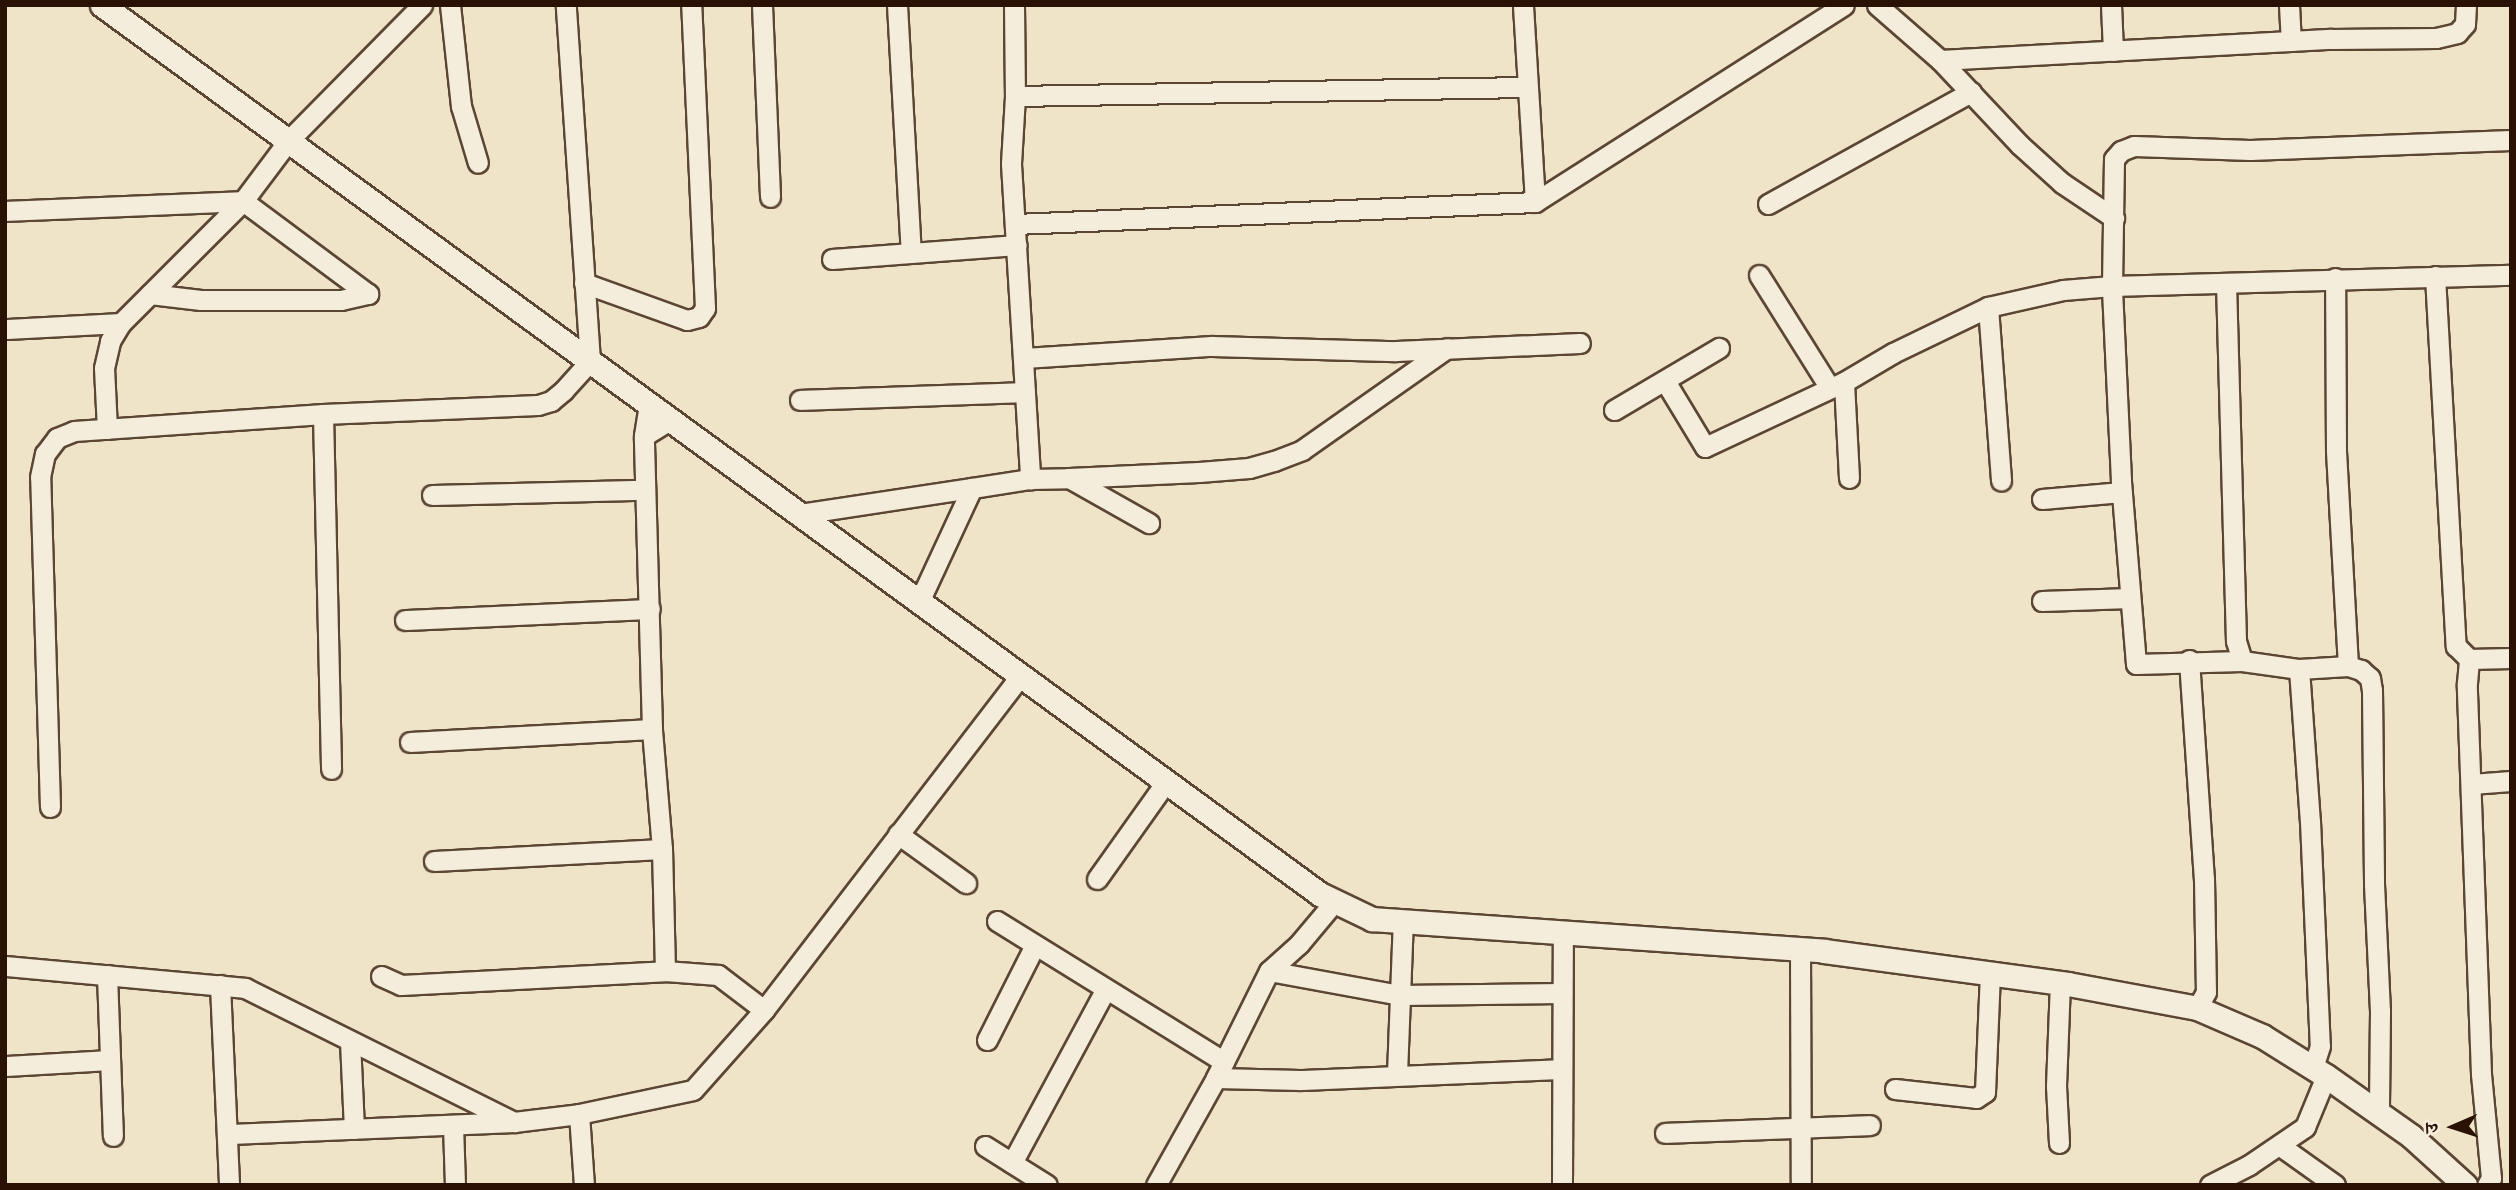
<!DOCTYPE html>
<meta charset="utf-8">
<style>
body{margin:0}
#map{position:relative;width:2516px;height:1190px;overflow:hidden;background:#f0e4c8;font-family:"IM FELL French Canon","Noto Serif Devanagari",serif}
div>[style]{position:absolute}
.roads{filter:drop-shadow(2px 0 #5b4634) drop-shadow(-2px 0 #5b4634) drop-shadow(0 2px #5b4634) drop-shadow(0 -2px #5b4634)}
.minor>*{height:19px;margin:-9.5px;padding:0 9.5px;transform-origin:9.5px;border-radius:9.5px;background:#f5eddb}
.tertiary>*{height:23px;margin:-11.5px;padding:0 11.5px;transform-origin:11.5px;border-radius:11.5px;background:#f5eddb}
span{translate:-50% -50%;white-space:nowrap;text-align:center;line-height:1.15;-webkit-text-stroke:5px #f5eddb;paint-order:stroke}
.frame{position:absolute;inset:0;border:7px solid #291203;pointer-events:none}
.north{position:absolute;left:2418px;top:1092px;width:70px;height:70px;-webkit-text-stroke:5px #f5eddb;paint-order:stroke;rotate:267deg;font-size:19px;font-weight:700;line-height:28px;text-align:center;color:#291203}
.north::after{content:'';display:block;margin:auto;width:24px;height:32px;background:#291203;clip-path:polygon(50% 0,100% 100%,50% 72%,0 100%)}
</style>
<div id="map">
<div class="roads">
<div class="minor">
<div style="left:450px;top:5px;width:102px;rotate:83.8deg"></div>
<div style="left:461px;top:106px;width:59px;rotate:73.4deg"></div>
<div style="left:762px;top:5px;width:192px;rotate:87.6deg"></div>
<div style="left:897px;top:5px;width:248px;rotate:86.8deg"></div>
<div style="left:911px;top:253px;width:106px;rotate:-4.3deg"></div>
<div style="left:1014px;top:5px;width:91px;rotate:89.4deg"></div>
<div style="left:1015px;top:96px;width:68px;rotate:93.4deg"></div>
<div style="left:1011px;top:164px;width:316px;rotate:86.5deg"></div>
<div style="left:1877px;top:5px;width:84px;rotate:41.1deg"></div>
<div style="left:1940px;top:60px;width:117px;rotate:46.7deg"></div>
<div style="left:2020px;top:145px;width:57px;rotate:42.1deg"></div>
<div style="left:2062px;top:183px;width:63px;rotate:33.9deg"></div>
<div style="left:2111px;top:5px;width:46px;rotate:87.5deg"></div>
<div style="left:2289px;top:5px;width:36px;rotate:87deg"></div>
<div style="left:1940px;top:60px;width:392px;rotate:-3.1deg"></div>
<div style="left:2331px;top:39px;width:105px;rotate:-0.5deg"></div>
<div style="left:2436px;top:38px;width:22px;rotate:-13deg"></div>
<div style="left:2457px;top:33px;width:12px;rotate:-48deg"></div>
<div style="left:2465px;top:24px;width:19px;rotate:-87deg"></div>
<div style="left:1015px;top:96px;width:511px;rotate:-1.01deg"></div>
<div style="left:1535px;top:202px;width:366px;rotate:-32.5deg"></div>
<div style="left:1768px;top:204px;width:232px;rotate:-28.9deg"></div>
<div style="left:5px;top:211px;width:238px;rotate:-2.4deg"></div>
<div style="left:243px;top:201px;width:156px;rotate:36.6deg"></div>
<div style="left:1015px;top:224px;width:520px;rotate:-2.42deg"></div>
<div style="left:1535px;top:202px;width:197px;rotate:-93.5deg"></div>
<div style="left:832px;top:259px;width:79px;rotate:-4.3deg"></div>
<div style="left:1759px;top:275px;width:133px;rotate:57.9deg"></div>
<div style="left:2435px;top:276px;width:371px;rotate:86.8deg"></div>
<div style="left:2456px;top:646px;width:18px;rotate:45deg"></div>
<div style="left:584px;top:283px;width:109px;rotate:19.8deg"></div>
<div style="left:687px;top:320px;width:12px;rotate:-14deg"></div>
<div style="left:699px;top:317px;width:11px;rotate:-56deg"></div>
<div style="left:705px;top:308px;width:303px;rotate:-92.6deg"></div>
<div style="left:2226px;top:283px;width:358px;rotate:88.4deg"></div>
<div style="left:2236px;top:641px;width:21px;rotate:73deg"></div>
<div style="left:2242px;top:661px;width:58px;rotate:8deg"></div>
<div style="left:2299px;top:669px;width:49px;rotate:-3.5deg"></div>
<div style="left:2348px;top:666px;width:216px;rotate:-93.2deg"></div>
<div style="left:2336px;top:450px;width:172px;rotate:-90.3deg"></div>
<div style="left:150px;top:294px;width:51px;rotate:6.7deg"></div>
<div style="left:201px;top:300px;width:140px"></div>
<div style="left:341px;top:300px;width:28px;rotate:-13deg"></div>
<div style="left:1988px;top:307px;width:174px;rotate:85.7deg"></div>
<div style="left:5px;top:329px;width:116px;rotate:-3deg"></div>
<div style="left:1024px;top:358px;width:188px;rotate:-3.7deg"></div>
<div style="left:1212px;top:346px;width:184px;rotate:1.6deg"></div>
<div style="left:1396px;top:351px;width:184px;rotate:-2.5deg"></div>
<div style="left:1665px;top:381px;width:77px;rotate:58.8deg"></div>
<div style="left:1705px;top:447px;width:153px;rotate:-25.1deg"></div>
<div style="left:800px;top:400px;width:225px;rotate:-2deg"></div>
<div style="left:649px;top:404px;width:32px;rotate:99deg"></div>
<div style="left:644px;top:436px;width:31px;rotate:-32deg"></div>
<div style="left:1614px;top:410px;width:122px;rotate:-30.6deg"></div>
<div style="left:323px;top:414px;width:355px;rotate:88.7deg"></div>
<div style="left:107px;top:429px;width:61px;rotate:-92.8deg"></div>
<div style="left:104px;top:368px;width:28px;rotate:-77deg"></div>
<div style="left:110px;top:341px;width:21px;rotate:-59deg"></div>
<div style="left:121px;top:323px;width:173px;rotate:-45deg"></div>
<div style="left:243px;top:201px;width:75px;rotate:-53.1deg"></div>
<div style="left:288px;top:141px;width:191px;rotate:-45.4deg"></div>
<div style="left:1069px;top:478px;width:130px;rotate:-2.6deg"></div>
<div style="left:1199px;top:472px;width:50px;rotate:-4.6deg"></div>
<div style="left:1249px;top:468px;width:26px;rotate:-16deg"></div>
<div style="left:1274px;top:461px;width:30px;rotate:-21deg"></div>
<div style="left:1302px;top:450px;width:177px;rotate:-35.1deg"></div>
<div style="left:1849px;top:478px;width:96px;rotate:-93deg"></div>
<div style="left:1844px;top:382px;width:57px;rotate:-30.6deg"></div>
<div style="left:1893px;top:353px;width:106px;rotate:-25.8deg"></div>
<div style="left:1988px;top:307px;width:77px;rotate:-12.8deg"></div>
<div style="left:2063px;top:290px;width:49px;rotate:-4.7deg"></div>
<div style="left:2112px;top:286px;width:399px;rotate:-1.6deg"></div>
<div style="left:432px;top:495px;width:212px;rotate:-1.4deg"></div>
<div style="left:2042px;top:499px;width:80px;rotate:-5deg"></div>
<div style="left:800px;top:514px;width:174px;rotate:-8.6deg"></div>
<div style="left:2042px;top:601px;width:88px;rotate:-2deg"></div>
<div style="left:919px;top:602px;width:126px;rotate:-65.1deg"></div>
<div style="left:972px;top:488px;width:59px;rotate:-8.8deg"></div>
<div style="left:1030px;top:479px;width:39px;rotate:-1deg"></div>
<div style="left:1069px;top:478px;width:92px;rotate:29.4deg"></div>
<div style="left:405px;top:620px;width:245px;rotate:-2.6deg"></div>
<div style="left:2189px;top:660px;width:220px;rotate:86.1deg"></div>
<div style="left:2204px;top:879px;width:113px;rotate:89deg"></div>
<div style="left:2206px;top:992px;width:18px;rotate:119deg"></div>
<div style="left:2242px;top:661px;width:106px;rotate:178.4deg"></div>
<div style="left:2136px;top:664px;width:185px;rotate:-94.7deg"></div>
<div style="left:2121px;top:480px;width:194px;rotate:-92.7deg"></div>
<div style="left:2112px;top:286px;width:127px;rotate:-89.1deg"></div>
<div style="left:2114px;top:159px;width:11px;rotate:-49deg"></div>
<div style="left:2121px;top:151px;width:14px;rotate:-21deg"></div>
<div style="left:2134px;top:146px;width:116px;rotate:2deg"></div>
<div style="left:2250px;top:150px;width:261px;rotate:-2.2deg"></div>
<div style="left:2348px;top:666px;width:14px;rotate:17deg"></div>
<div style="left:2361px;top:670px;width:12px;rotate:42deg"></div>
<div style="left:2370px;top:678px;width:12px;rotate:81deg"></div>
<div style="left:2372px;top:690px;width:194px;rotate:89.4deg"></div>
<div style="left:2374px;top:884px;width:127px;rotate:87.3deg"></div>
<div style="left:2380px;top:1011px;width:102px;rotate:90.6deg"></div>
<div style="left:2299px;top:669px;width:152px;rotate:85.9deg"></div>
<div style="left:2310px;top:821px;width:225px;rotate:87.5deg"></div>
<div style="left:2320px;top:1046px;width:23px;rotate:108deg"></div>
<div style="left:410px;top:742px;width:242px;rotate:-3.1deg"></div>
<div style="left:2471px;top:784px;width:40px;rotate:-4.3deg"></div>
<div style="left:50px;top:807px;width:330px;rotate:-91.7deg"></div>
<div style="left:40px;top:477px;width:24px;rotate:-78deg"></div>
<div style="left:45px;top:454px;width:20px;rotate:-53deg"></div>
<div style="left:57px;top:438px;width:18px;rotate:-22deg"></div>
<div style="left:74px;top:431px;width:250px;rotate:-3.9deg"></div>
<div style="left:323px;top:414px;width:215px;rotate:-2.4deg"></div>
<div style="left:538px;top:405px;width:14px;rotate:-17deg"></div>
<div style="left:551px;top:401px;width:16px;rotate:-40deg"></div>
<div style="left:563px;top:391px;width:40px;rotate:-48deg"></div>
<div style="left:590px;top:361px;width:357px;rotate:-93.9deg"></div>
<div style="left:898px;top:834px;width:84px;rotate:35.8deg"></div>
<div style="left:434px;top:861px;width:228px;rotate:-3deg"></div>
<div style="left:1097px;top:879px;width:119px;rotate:-54.6deg"></div>
<div style="left:1335px;top:901px;width:56px;rotate:129.9deg"></div>
<div style="left:1299px;top:944px;width:40px;rotate:138deg"></div>
<div style="left:1269px;top:971px;width:119px;rotate:116.4deg"></div>
<div style="left:1216px;top:1078px;width:84px;rotate:1.4deg"></div>
<div style="left:1300px;top:1080px;width:262px;rotate:-2.4deg"></div>
<div style="left:997px;top:921px;width:267px;rotate:31.8deg"></div>
<div style="left:1800px;top:950px;width:235px;rotate:89.8deg"></div>
<div style="left:5px;top:966px;width:241px;rotate:5.2deg"></div>
<div style="left:245px;top:988px;width:301px;rotate:26.5deg"></div>
<div style="left:514px;top:1122px;width:65px;rotate:-7deg"></div>
<div style="left:579px;top:1114px;width:116px;rotate:-11.9deg"></div>
<div style="left:693px;top:1090px;width:107px;rotate:-48.4deg"></div>
<div style="left:764px;top:1010px;width:58px;rotate:-142.7deg"></div>
<div style="left:718px;top:975px;width:53px;rotate:-175.7deg"></div>
<div style="left:665px;top:971px;width:122px;rotate:-91.4deg"></div>
<div style="left:662px;top:849px;width:120px;rotate:-94.8deg"></div>
<div style="left:652px;top:729px;width:293px;rotate:-91.6deg"></div>
<div style="left:1269px;top:971px;width:133px;rotate:10.4deg"></div>
<div style="left:1400px;top:995px;width:162px;rotate:-0.7deg"></div>
<div style="left:107px;top:975px;width:161px;rotate:87.9deg"></div>
<div style="left:381px;top:976px;width:22px;rotate:24deg"></div>
<div style="left:401px;top:985px;width:264px;rotate:-3deg"></div>
<div style="left:220px;top:985px;width:200px;rotate:87.4deg"></div>
<div style="left:764px;top:1010px;width:421px;rotate:-52.5deg"></div>
<div style="left:987px;top:1040px;width:106px;rotate:-63.2deg"></div>
<div style="left:350px;top:1041px;width:88px;rotate:87.4deg"></div>
<div style="left:5px;top:1066px;width:104px;rotate:-3.3deg"></div>
<div style="left:1397px;top:1074px;width:153px;rotate:-87.8deg"></div>
<div style="left:1895px;top:1089px;width:81px;rotate:6.3deg"></div>
<div style="left:1976px;top:1098px;width:11px;rotate:-34deg"></div>
<div style="left:1985px;top:1092px;width:119px;rotate:-87.6deg"></div>
<div style="left:579px;top:1114px;width:71px;rotate:86deg"></div>
<div style="left:453px;top:1125px;width:60px;rotate:88.1deg"></div>
<div style="left:1665px;top:1133px;width:205px;rotate:-2.2deg"></div>
<div style="left:228px;top:1134px;width:283px;rotate:-2.4deg"></div>
<div style="left:2059px;top:1143px;width:57px;rotate:-93deg"></div>
<div style="left:2056px;top:1086px;width:103px;rotate:-87.8deg"></div>
<div style="left:2279px;top:1145px;width:69px;rotate:35.5deg"></div>
<div style="left:985px;top:1146px;width:73px;rotate:32.2deg"></div>
<div style="left:1012px;top:1163px;width:196px;rotate:-61.7deg"></div>
<div style="left:1156px;top:1185px;width:123px;rotate:-60.7deg"></div>
<div style="left:1562px;top:1185px;width:253px;rotate:-89.8deg"></div>
<div style="left:2210px;top:1185px;width:44px;rotate:-27.1deg"></div>
<div style="left:2249px;top:1165px;width:68px;rotate:-34.2deg"></div>
<div style="left:2305px;top:1127px;width:55px;rotate:-67.6deg"></div>
<div style="left:2487px;top:1185px;width:8px;rotate:-60deg"></div>
<div style="left:2491px;top:1178px;width:104px;rotate:-95.5deg"></div>
<div style="left:2481px;top:1074px;width:391px;rotate:-92.1deg"></div>
<div style="left:2467px;top:683px;width:24px;rotate:-85deg"></div>
<div style="left:2469px;top:659px;width:42px;rotate:-1.4deg"></div>
</div>
<div class="tertiary">
<div style="left:102px;top:5px;width:1508px;rotate:36.13deg"></div>
<div style="left:1320px;top:894px;width:58px;rotate:25.7deg"></div>
<div style="left:1372px;top:919px;width:453px;rotate:4deg"></div>
<div style="left:1824px;top:951px;width:246px;rotate:7.7deg"></div>
<div style="left:2068px;top:984px;width:131px;rotate:10.5deg"></div>
<div style="left:2197px;top:1008px;width:71px;rotate:23.3deg"></div>
<div style="left:2262px;top:1036px;width:75px;rotate:32deg"></div>
<div style="left:2326px;top:1076px;width:104px;rotate:35.2deg"></div>
<div style="left:2411px;top:1136px;width:73px;rotate:42.2deg"></div>
</div>
</div>
<div class="frame"></div>
<div class="north">उ</div>
</div>
